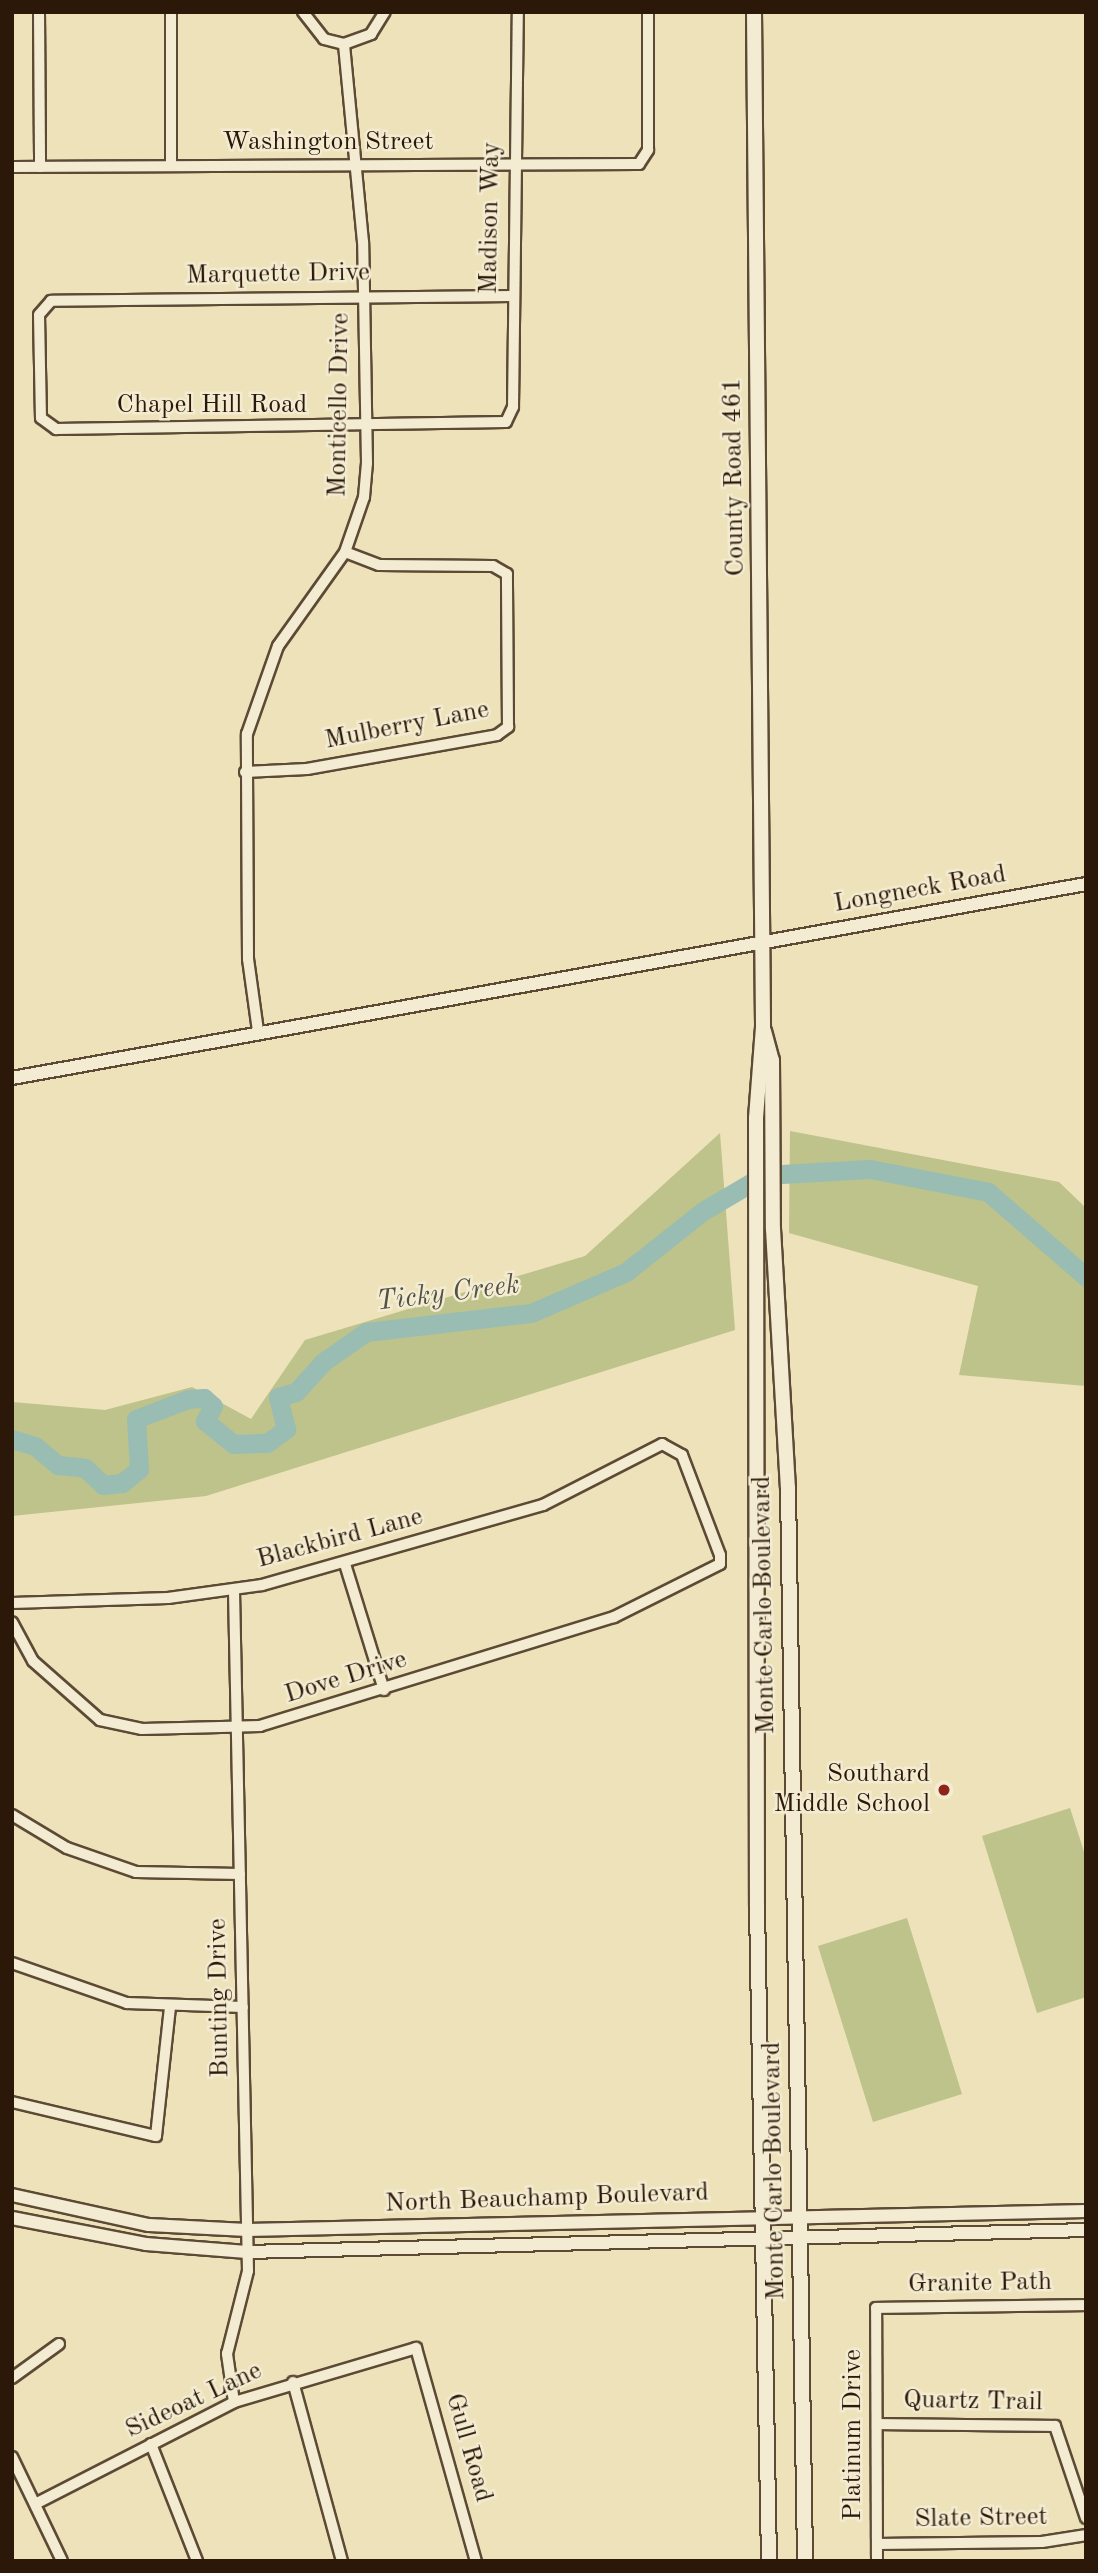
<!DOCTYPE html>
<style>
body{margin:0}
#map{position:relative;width:1098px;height:2573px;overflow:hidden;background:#ede2b9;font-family:"Old Standard TT",serif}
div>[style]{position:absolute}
.green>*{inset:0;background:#bec28b}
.river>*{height:19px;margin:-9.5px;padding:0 9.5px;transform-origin:9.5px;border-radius:9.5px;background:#99bdb2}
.roads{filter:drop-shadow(2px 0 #5c4a35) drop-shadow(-2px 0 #5c4a35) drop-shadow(0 2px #5c4a35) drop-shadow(0 -2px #5c4a35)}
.minor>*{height:10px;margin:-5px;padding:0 5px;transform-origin:5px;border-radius:5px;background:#f3ecd2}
.tertiary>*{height:12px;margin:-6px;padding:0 6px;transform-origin:6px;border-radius:6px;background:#f3ecd2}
.secondary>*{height:14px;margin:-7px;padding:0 7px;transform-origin:7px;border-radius:7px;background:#f3ecd2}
.dots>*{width:19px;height:19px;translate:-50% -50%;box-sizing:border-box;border:4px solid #f3ecd2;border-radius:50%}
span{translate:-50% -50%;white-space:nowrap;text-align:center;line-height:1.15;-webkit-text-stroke:5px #f3ecd2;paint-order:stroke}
.street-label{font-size:26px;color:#2c1809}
.poi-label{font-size:26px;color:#2c1809}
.right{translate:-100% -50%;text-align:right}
.water-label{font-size:28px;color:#525244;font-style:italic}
.frame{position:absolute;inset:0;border:14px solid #2c1809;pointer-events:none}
</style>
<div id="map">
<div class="green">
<div style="clip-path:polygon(790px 1131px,1059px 1182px,1086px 1208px,1086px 1386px,959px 1375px,978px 1286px,789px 1233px)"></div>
<div style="clip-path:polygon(720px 1133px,735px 1330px,206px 1496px,12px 1516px,12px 1402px,105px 1410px,192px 1387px,251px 1419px,305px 1340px,585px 1256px)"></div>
<div style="clip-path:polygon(1070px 1808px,1086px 1858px,1086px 1997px,1037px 2013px,982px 1836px)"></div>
<div style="clip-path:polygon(907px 1918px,962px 2094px,873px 2122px,818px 1946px)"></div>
</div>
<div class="river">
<div style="left:12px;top:1439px;width:24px;rotate:17deg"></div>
<div style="left:35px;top:1446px;width:30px;rotate:40deg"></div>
<div style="left:58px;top:1465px;width:27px;rotate:6deg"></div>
<div style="left:85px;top:1468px;width:25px;rotate:43deg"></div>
<div style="left:103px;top:1485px;width:19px;rotate:-6deg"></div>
<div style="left:122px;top:1483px;width:22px;rotate:-39deg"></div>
<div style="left:139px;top:1469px;width:50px;rotate:-93.4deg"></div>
<div style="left:136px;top:1419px;width:56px;rotate:-21deg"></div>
<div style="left:188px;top:1399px;width:16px;rotate:-4deg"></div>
<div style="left:204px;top:1398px;width:12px;rotate:42deg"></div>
<div style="left:213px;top:1406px;width:17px;rotate:118deg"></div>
<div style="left:205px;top:1421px;width:36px;rotate:39deg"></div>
<div style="left:233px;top:1444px;width:34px;rotate:-2deg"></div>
<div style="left:267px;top:1443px;width:24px;rotate:-36deg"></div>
<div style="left:286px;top:1429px;width:33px;rotate:-104deg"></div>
<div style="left:278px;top:1397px;width:19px;rotate:-16deg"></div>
<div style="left:296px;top:1392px;width:40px;rotate:-48deg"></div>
<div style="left:323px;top:1362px;width:52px;rotate:-34.9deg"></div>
<div style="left:366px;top:1332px;width:166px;rotate:-6.6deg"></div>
<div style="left:531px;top:1313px;width:103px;rotate:-23.3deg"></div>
<div style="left:626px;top:1272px;width:98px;rotate:-38.4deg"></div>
<div style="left:703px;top:1211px;width:71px;rotate:-30.5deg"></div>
<div style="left:764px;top:1175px;width:106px;rotate:-3.2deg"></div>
<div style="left:870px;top:1169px;width:120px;rotate:11deg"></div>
<div style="left:988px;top:1192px;width:130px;rotate:40.9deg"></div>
</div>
<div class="roads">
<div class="minor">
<div style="left:39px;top:12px;width:155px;rotate:89.6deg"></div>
<div style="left:171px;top:12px;width:154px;rotate:90deg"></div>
<div style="left:303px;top:12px;width:34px;rotate:52deg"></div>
<div style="left:324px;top:39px;width:21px;rotate:14deg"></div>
<div style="left:344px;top:44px;width:29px;rotate:-20deg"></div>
<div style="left:371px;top:34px;width:26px;rotate:-58deg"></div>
<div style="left:12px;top:167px;width:627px;rotate:-0.27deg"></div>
<div style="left:639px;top:164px;width:17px;rotate:-57deg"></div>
<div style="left:648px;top:150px;width:138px;rotate:-90deg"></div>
<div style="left:513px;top:296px;width:462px;rotate:179.4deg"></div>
<div style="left:51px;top:301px;width:18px;rotate:131deg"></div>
<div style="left:39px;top:315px;width:103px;rotate:88.9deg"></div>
<div style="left:41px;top:418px;width:19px;rotate:36deg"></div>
<div style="left:56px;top:429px;width:450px;rotate:-0.9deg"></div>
<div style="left:506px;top:422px;width:17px;rotate:-65deg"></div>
<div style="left:513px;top:407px;width:395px;rotate:-89.3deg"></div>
<div style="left:245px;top:772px;width:62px;rotate:-2.8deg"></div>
<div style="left:307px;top:769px;width:193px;rotate:-10.1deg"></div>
<div style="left:497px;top:735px;width:14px;rotate:-36deg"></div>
<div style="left:508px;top:727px;width:153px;rotate:-90.4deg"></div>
<div style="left:507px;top:574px;width:16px;rotate:-150deg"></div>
<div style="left:493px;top:566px;width:114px;rotate:-179.5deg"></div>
<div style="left:379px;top:565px;width:36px;rotate:-159deg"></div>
<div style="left:258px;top:1031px;width:73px;rotate:-97.9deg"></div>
<div style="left:248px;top:959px;width:225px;rotate:-90.3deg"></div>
<div style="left:247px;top:734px;width:93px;rotate:-70.6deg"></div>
<div style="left:278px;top:646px;width:115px;rotate:-54.5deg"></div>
<div style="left:345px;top:552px;width:58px;rotate:-70.9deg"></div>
<div style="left:364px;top:497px;width:34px;rotate:-85deg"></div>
<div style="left:367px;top:463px;width:221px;rotate:-91deg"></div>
<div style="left:363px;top:242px;width:199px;rotate:-95.5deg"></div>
<div style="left:345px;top:1564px;width:132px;rotate:72.8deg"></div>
<div style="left:12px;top:1603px;width:156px;rotate:-1.8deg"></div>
<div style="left:168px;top:1598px;width:95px;rotate:-7.9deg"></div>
<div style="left:262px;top:1585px;width:292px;rotate:-15.9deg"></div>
<div style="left:543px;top:1505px;width:134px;rotate:-27.1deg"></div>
<div style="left:662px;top:1444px;width:23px;rotate:29deg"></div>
<div style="left:682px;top:1455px;width:107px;rotate:69.2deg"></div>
<div style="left:720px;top:1555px;width:9px;rotate:90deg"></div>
<div style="left:720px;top:1564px;width:119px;rotate:153.4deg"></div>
<div style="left:614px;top:1617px;width:370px;rotate:162.9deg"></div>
<div style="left:260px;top:1726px;width:118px;rotate:178.5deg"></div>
<div style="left:142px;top:1729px;width:43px;rotate:-167.9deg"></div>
<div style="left:100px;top:1720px;width:89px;rotate:-138.6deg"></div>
<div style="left:33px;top:1661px;width:44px;rotate:-118.3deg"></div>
<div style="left:12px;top:1815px;width:64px;rotate:31deg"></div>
<div style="left:67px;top:1848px;width:73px;rotate:19.2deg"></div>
<div style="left:136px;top:1872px;width:104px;rotate:1.1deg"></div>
<div style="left:12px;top:1963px;width:122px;rotate:19.2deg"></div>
<div style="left:127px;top:2003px;width:116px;rotate:2deg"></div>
<div style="left:12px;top:2102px;width:148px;rotate:13.3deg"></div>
<div style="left:156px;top:2136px;width:129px;rotate:-83.8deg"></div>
<div style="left:12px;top:2378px;width:58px;rotate:-35.9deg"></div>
<div style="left:293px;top:2382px;width:186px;rotate:74.7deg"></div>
<div style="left:234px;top:2402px;width:49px;rotate:-98.3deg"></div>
<div style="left:227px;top:2354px;width:86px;rotate:-75.8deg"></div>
<div style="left:248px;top:2271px;width:682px;rotate:-91.18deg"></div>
<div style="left:878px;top:2424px;width:177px;rotate:0.6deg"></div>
<div style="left:1055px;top:2426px;width:97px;rotate:71.4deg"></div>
<div style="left:151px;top:2444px;width:126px;rotate:68.5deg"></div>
<div style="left:12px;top:2457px;width:115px;rotate:64.3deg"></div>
<div style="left:39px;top:2502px;width:219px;rotate:-27.1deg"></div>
<div style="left:234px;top:2402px;width:190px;rotate:-16.5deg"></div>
<div style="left:416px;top:2348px;width:221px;rotate:74.3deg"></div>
<div style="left:877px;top:2544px;width:165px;rotate:-0.7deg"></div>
<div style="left:1042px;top:2542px;width:45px;rotate:-9deg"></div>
<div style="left:877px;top:2561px;width:253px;rotate:-90.2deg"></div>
<div style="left:876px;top:2308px;width:210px;rotate:-0.8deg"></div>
</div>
<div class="tertiary">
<div style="left:12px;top:1078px;width:1091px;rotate:-10.24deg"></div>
<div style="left:12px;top:2195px;width:140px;rotate:12.4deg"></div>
<div style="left:149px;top:2225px;width:98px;rotate:2.9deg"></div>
<div style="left:247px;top:2230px;width:839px;rotate:-1.3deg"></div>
<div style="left:12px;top:2218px;width:136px;rotate:11deg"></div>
<div style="left:146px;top:2244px;width:101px;rotate:4.5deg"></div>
<div style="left:247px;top:2252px;width:839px;rotate:-1.5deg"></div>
</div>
<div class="secondary">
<div style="left:754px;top:12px;width:1015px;rotate:89.49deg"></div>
<div style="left:763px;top:1027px;width:91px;rotate:94.4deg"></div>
<div style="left:756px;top:1118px;width:788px;rotate:89.93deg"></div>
<div style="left:757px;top:1906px;width:655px;rotate:88.95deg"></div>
<div style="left:764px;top:1031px;width:30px;rotate:75deg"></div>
<div style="left:772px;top:1060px;width:169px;rotate:89.7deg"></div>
<div style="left:773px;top:1229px;width:259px;rotate:86.7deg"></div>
<div style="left:788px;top:1488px;width:1073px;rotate:89.09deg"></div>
</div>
</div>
<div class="dots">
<div style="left:944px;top:1790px;background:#8f2418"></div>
</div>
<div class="street-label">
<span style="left:328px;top:143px">Washington Street</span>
<span style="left:491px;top:218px;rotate:-89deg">Madison Way</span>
<span style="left:278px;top:275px;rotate:-1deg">Marquette Drive</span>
<span style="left:340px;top:405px;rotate:-89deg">Monticello Drive</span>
<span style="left:212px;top:406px">Chapel Hill Road</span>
<span style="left:735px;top:477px;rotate:-91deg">County Road 461</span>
<span style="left:407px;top:726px;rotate:-11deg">Mulberry Lane</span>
<span style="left:920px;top:890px;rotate:-10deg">Longneck Road</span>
<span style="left:340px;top:1539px;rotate:-15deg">Blackbird Lane</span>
<span style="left:765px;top:1605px;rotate:-91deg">Monte Carlo Boulevard</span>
<span style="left:346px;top:1678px;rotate:-17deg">Dove Drive</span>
<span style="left:220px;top:1998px;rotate:-91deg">Bunting Drive</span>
<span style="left:775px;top:2171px;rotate:-91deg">Monte Carlo Boulevard</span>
<span style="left:547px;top:2199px;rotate:-2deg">North Beauchamp Boulevard</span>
<span style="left:980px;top:2284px;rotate:-1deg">Granite Path</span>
<span style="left:194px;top:2401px;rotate:-25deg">Sideoat Lane</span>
<span style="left:973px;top:2402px;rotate:1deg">Quartz Trail</span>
<span style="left:854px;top:2435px;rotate:-90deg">Platinum Drive</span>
<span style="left:468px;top:2448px;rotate:74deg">Gull Road</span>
<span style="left:981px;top:2519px;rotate:-1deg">Slate Street</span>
</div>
<div class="poi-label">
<span class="right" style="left:930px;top:1790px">Southard<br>Middle School</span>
</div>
<div class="water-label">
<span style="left:448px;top:1294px;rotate:-7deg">Ticky Creek</span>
</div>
<div class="frame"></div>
</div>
